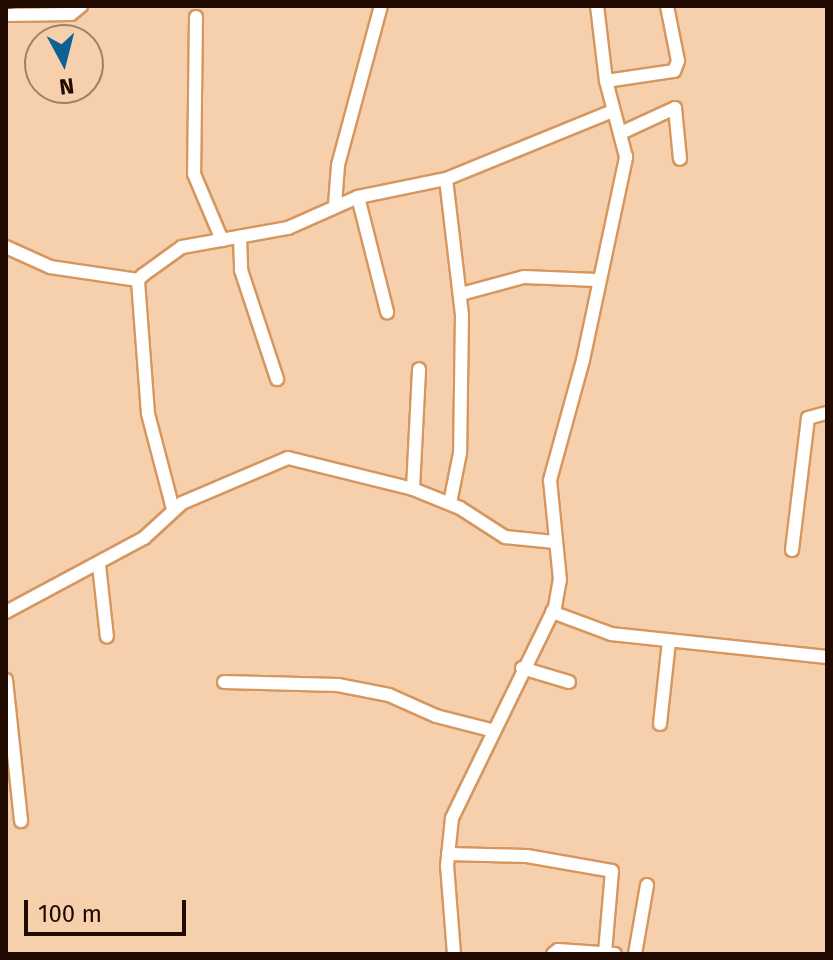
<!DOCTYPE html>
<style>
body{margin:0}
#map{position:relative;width:833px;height:960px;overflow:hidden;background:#f6cfad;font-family:"Fira Sans",sans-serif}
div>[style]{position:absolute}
.roads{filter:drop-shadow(2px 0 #d6975f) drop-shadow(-2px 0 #d6975f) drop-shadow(0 2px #d6975f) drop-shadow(0 -2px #d6975f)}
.street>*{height:12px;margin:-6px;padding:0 6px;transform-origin:6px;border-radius:6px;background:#fff}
.rail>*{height:3px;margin:-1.5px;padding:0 1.5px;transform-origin:1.5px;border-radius:1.5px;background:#492f20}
span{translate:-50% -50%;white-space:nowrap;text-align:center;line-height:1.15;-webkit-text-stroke:8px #f6cfad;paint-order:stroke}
.frame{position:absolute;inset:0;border:8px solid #210a00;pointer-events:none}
.north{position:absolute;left:24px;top:24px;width:80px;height:80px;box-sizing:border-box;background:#f6cfad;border:2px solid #a18068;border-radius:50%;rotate:173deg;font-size:22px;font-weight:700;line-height:32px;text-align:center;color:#210a00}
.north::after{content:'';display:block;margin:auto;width:28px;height:36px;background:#0b6293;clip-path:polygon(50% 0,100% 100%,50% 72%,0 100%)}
.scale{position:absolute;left:24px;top:900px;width:162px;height:36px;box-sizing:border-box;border:4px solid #210a00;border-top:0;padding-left:10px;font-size:24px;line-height:28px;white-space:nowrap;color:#210a00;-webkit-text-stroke:6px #f6cfad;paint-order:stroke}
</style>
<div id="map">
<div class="roads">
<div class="street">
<div style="left:6px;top:15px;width:65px;rotate:-0.9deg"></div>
<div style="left:71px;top:14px;width:13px;rotate:-39deg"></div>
<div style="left:196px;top:17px;width:157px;rotate:90.7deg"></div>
<div style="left:194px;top:174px;width:72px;rotate:67deg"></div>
<div style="left:606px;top:81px;width:69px;rotate:-8.4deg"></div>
<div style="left:674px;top:71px;width:11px;rotate:-68deg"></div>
<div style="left:678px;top:61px;width:56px;rotate:-101.3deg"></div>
<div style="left:623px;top:132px;width:57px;rotate:-24.8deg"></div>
<div style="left:675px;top:108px;width:51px;rotate:84.4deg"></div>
<div style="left:446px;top:179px;width:137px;rotate:83.3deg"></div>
<div style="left:462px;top:315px;width:138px;rotate:90.8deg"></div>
<div style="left:460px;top:453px;width:51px;rotate:101.3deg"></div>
<div style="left:358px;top:197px;width:119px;rotate:75.8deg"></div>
<div style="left:335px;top:205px;width:40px;rotate:-85.7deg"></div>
<div style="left:338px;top:165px;width:165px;rotate:-74.9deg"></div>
<div style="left:240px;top:237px;width:33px;rotate:88deg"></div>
<div style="left:241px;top:270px;width:115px;rotate:71.7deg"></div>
<div style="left:6px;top:247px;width:48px;rotate:24.4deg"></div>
<div style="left:50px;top:267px;width:89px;rotate:8.4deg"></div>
<div style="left:461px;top:294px;width:65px;rotate:-15.1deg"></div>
<div style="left:524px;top:277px;width:73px;rotate:2.4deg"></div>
<div style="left:413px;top:489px;width:120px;rotate:-87.1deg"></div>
<div style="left:173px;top:509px;width:98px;rotate:-104.7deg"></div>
<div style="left:148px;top:414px;width:134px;rotate:-94.3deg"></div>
<div style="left:138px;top:280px;width:7px;rotate:-45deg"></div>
<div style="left:143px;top:275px;width:48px;rotate:-35.7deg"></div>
<div style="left:182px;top:247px;width:108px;rotate:-10.2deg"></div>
<div style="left:288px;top:228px;width:77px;rotate:-23.9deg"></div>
<div style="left:358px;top:197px;width:90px;rotate:-11.6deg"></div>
<div style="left:446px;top:179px;width:180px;rotate:-22.2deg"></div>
<div style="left:792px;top:550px;width:133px;rotate:-83.1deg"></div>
<div style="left:808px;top:418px;width:20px;rotate:-15deg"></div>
<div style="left:99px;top:565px;width:72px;rotate:83.7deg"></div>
<div style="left:6px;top:612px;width:157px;rotate:-28.2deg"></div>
<div style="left:144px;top:538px;width:52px;rotate:-42.6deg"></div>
<div style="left:182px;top:503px;width:115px;rotate:-23deg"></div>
<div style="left:288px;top:458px;width:129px;rotate:13.9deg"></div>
<div style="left:413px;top:489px;width:51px;rotate:22deg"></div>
<div style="left:460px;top:508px;width:54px;rotate:32.8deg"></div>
<div style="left:505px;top:537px;width:50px;rotate:5.7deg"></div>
<div style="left:552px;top:612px;width:63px;rotate:20.4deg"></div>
<div style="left:611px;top:634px;width:217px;rotate:6.1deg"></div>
<div style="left:522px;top:668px;width:49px;rotate:16.6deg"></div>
<div style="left:6px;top:680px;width:142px;rotate:83.9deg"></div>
<div style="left:224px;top:682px;width:114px;rotate:1.5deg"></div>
<div style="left:338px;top:685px;width:52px;rotate:11.1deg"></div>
<div style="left:389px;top:695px;width:51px;rotate:24.1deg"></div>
<div style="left:436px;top:716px;width:57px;rotate:14.3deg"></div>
<div style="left:660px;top:724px;width:83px;rotate:-83.8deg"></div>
<div style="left:448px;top:854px;width:79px;rotate:1.5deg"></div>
<div style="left:527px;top:856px;width:86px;rotate:10deg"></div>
<div style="left:612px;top:871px;width:82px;rotate:94.9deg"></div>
<div style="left:454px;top:954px;width:88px;rotate:-94.5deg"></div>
<div style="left:447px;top:866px;width:48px;rotate:-84.1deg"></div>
<div style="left:452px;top:818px;width:235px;rotate:-64deg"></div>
<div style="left:555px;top:607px;width:27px;rotate:-80deg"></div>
<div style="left:560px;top:580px;width:100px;rotate:-95.7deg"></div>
<div style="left:550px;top:480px;width:124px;rotate:-74.6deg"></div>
<div style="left:583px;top:360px;width:208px;rotate:-78deg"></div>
<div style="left:626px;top:157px;width:79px;rotate:-104.7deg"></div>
<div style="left:606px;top:81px;width:76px;rotate:-96.8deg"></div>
<div style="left:553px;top:954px;width:6px;rotate:-39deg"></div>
<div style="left:558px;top:950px;width:57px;rotate:4deg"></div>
<div style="left:635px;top:954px;width:70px;rotate:-80.1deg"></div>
</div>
</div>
<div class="rail">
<div style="left:6px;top:7px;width:9px;rotate:-6deg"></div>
</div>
<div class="frame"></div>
<div class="north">N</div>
<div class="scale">100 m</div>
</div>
